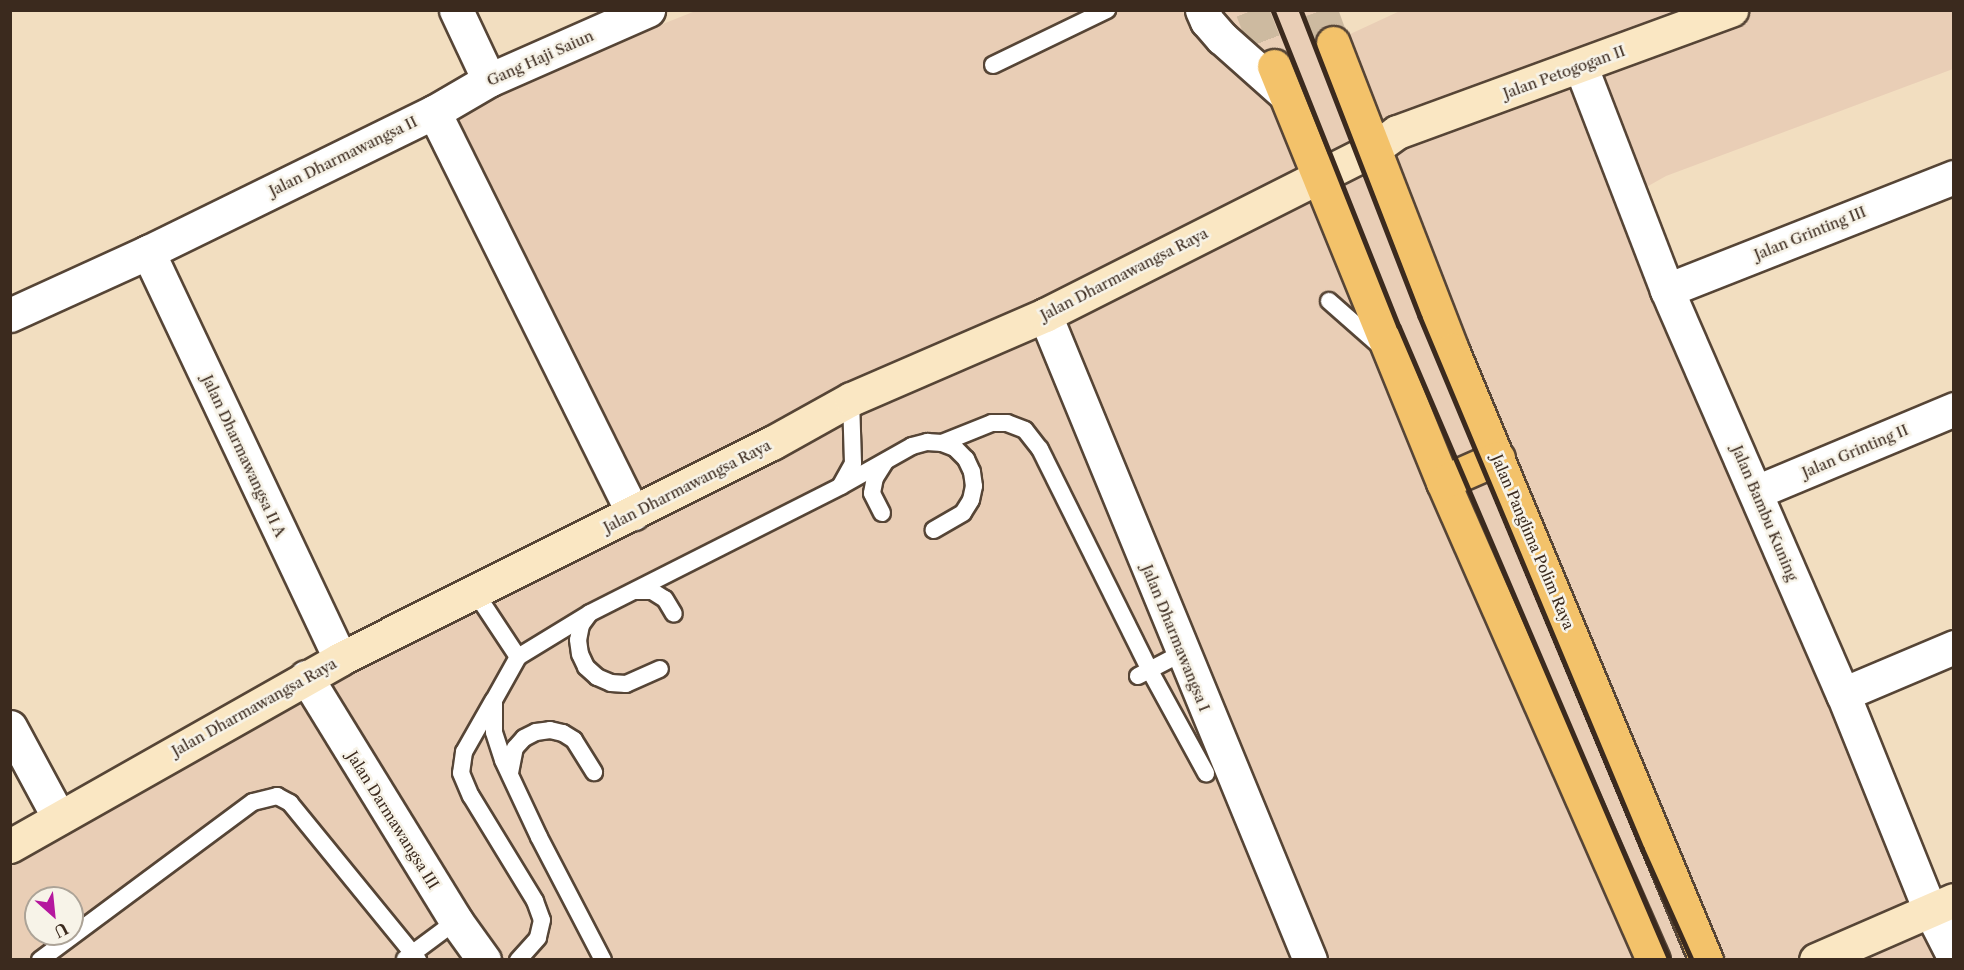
<!DOCTYPE html>
<style>
body{margin:0}
#map{position:relative;width:1964px;height:970px;overflow:hidden;background:#f2dec0;font-family:"Libre Caslon Text",serif}
div>[style]{position:absolute}
.built>*{inset:0;background:#e9ceb6}
.primary-tunnel>*{height:33px;margin-top:-16.5px;transform-origin:0;background:repeating-linear-gradient(90deg,#cdbaa0 0 33px,transparent 0 49px)}
.roads{filter:drop-shadow(2px 0 #564536) drop-shadow(-2px 0 #564536) drop-shadow(0 2px #564536) drop-shadow(0 -2px #564536)}
.lane>*{height:16px;margin:-8px;padding:0 8px;transform-origin:8px;border-radius:8px;background:#fff}
.street>*{height:33px;margin:-16.5px;padding:0 16.5px;transform-origin:16.5px;border-radius:16.5px;background:#fff}
.secondary>*{height:33px;margin:-16.5px;padding:0 16.5px;transform-origin:16.5px;border-radius:16.5px;background:#fae7c3}
.primary>*{height:33px;margin:-16.5px;padding:0 16.5px;transform-origin:16.5px;border-radius:16.5px;background:#f3c26a}
.rail>*{height:4.5px;margin:-2.25px;padding:0 2.25px;transform-origin:2.25px;border-radius:2.25px;background:#3b2a1e}
span{translate:-50% -50%;white-space:nowrap;text-align:center;line-height:1.15;-webkit-text-stroke:5px #f7f3e8;paint-order:stroke}
.street-label{font-size:15px;color:#3b2a1e}
.frame{position:absolute;inset:0;border:12px solid #3b2a1e;pointer-events:none}
.north{position:absolute;left:24px;top:886px;width:60px;height:60px;box-sizing:border-box;background:#f7f3e8;border:2px solid #aca397;border-radius:50%;rotate:153deg;font-size:16px;font-weight:700;line-height:24px;text-align:center;color:#3b2a1e}
.north::after{content:'';display:block;margin:auto;width:21px;height:27px;background:#b5179e;clip-path:polygon(50% 0,100% 100%,50% 72%,0 100%)}
</style>
<div id="map">
<div class="built">
<div style="clip-path:polygon(evenodd,698px 10px,1336px 10px,1346px 36px,1402px 10px,1953px 11px,1953px 69px,1666px 176px,1627px 198px,1692px 376px,1917px 914px,1953px 905px,1953px 959px,11px 959px,10px 838px,629px 504px,440px 127px,567px 62px,698px 10px,36px 898px,72px 898px,72px 934px,36px 934px,36px 898px)"></div>
</div>
<div class="primary-tunnel">
<div style="left:1252px;top:10px;width:60px;rotate:68.6deg"></div>
<div style="left:1321px;top:10px;width:35px;rotate:70deg"></div>
</div>
<div class="roads">
<div class="lane">
<div style="left:993px;top:65px;width:127px;rotate:-25.8deg"></div>
<div style="left:1329px;top:301px;width:68px;rotate:41.4deg"></div>
<div style="left:942px;top:443px;width:54px;rotate:-21.8deg"></div>
<div style="left:992px;top:423px;width:15px"></div>
<div style="left:1007px;top:423px;width:19px;rotate:21deg"></div>
<div style="left:1025px;top:430px;width:24px;rotate:52deg"></div>
<div style="left:1040px;top:449px;width:246px;rotate:63.6deg"></div>
<div style="left:1149px;top:669px;width:119px;rotate:61.3deg"></div>
<div style="left:841px;top:485px;width:25px;rotate:-61deg"></div>
<div style="left:853px;top:463px;width:64px;rotate:-91.8deg"></div>
<div style="left:882px;top:513px;width:22px;rotate:-117deg"></div>
<div style="left:872px;top:493px;width:15px;rotate:-79deg"></div>
<div style="left:875px;top:478px;width:19px;rotate:-58deg"></div>
<div style="left:635px;top:591px;width:17px"></div>
<div style="left:652px;top:591px;width:15px;rotate:32deg"></div>
<div style="left:665px;top:599px;width:17px;rotate:59deg"></div>
<div style="left:475px;top:592px;width:78px;rotate:56.5deg"></div>
<div style="left:589px;top:614px;width:14px;rotate:126deg"></div>
<div style="left:581px;top:625px;width:15px;rotate:101deg"></div>
<div style="left:578px;top:640px;width:14px;rotate:82deg"></div>
<div style="left:580px;top:654px;width:14px;rotate:65deg"></div>
<div style="left:586px;top:667px;width:15px;rotate:42deg"></div>
<div style="left:597px;top:677px;width:15px;rotate:23deg"></div>
<div style="left:611px;top:683px;width:15px;rotate:4deg"></div>
<div style="left:626px;top:684px;width:37px;rotate:-24deg"></div>
<div style="left:1138px;top:676px;width:50px;rotate:-27.6deg"></div>
<div style="left:493px;top:701px;width:59px;rotate:119.6deg"></div>
<div style="left:464px;top:752px;width:21px;rotate:98deg"></div>
<div style="left:461px;top:773px;width:25px;rotate:67deg"></div>
<div style="left:471px;top:796px;width:123px;rotate:58.6deg"></div>
<div style="left:535px;top:901px;width:20px;rotate:70deg"></div>
<div style="left:542px;top:920px;width:18px;rotate:103deg"></div>
<div style="left:538px;top:938px;width:30px;rotate:132deg"></div>
<div style="left:510px;top:773px;width:25px;rotate:-79deg"></div>
<div style="left:515px;top:748px;width:13px;rotate:-48deg"></div>
<div style="left:524px;top:738px;width:13px;rotate:-27deg"></div>
<div style="left:536px;top:732px;width:14px;rotate:-8deg"></div>
<div style="left:550px;top:730px;width:13px;rotate:13deg"></div>
<div style="left:563px;top:733px;width:13px;rotate:32deg"></div>
<div style="left:574px;top:740px;width:38px;rotate:58deg"></div>
<div style="left:405px;top:959px;width:64px;rotate:-36.7deg"></div>
<div style="left:40px;top:960px;width:265px;rotate:-36.6deg"></div>
<div style="left:253px;top:802px;width:25px;rotate:-14deg"></div>
<div style="left:277px;top:796px;width:15px;rotate:28deg"></div>
<div style="left:290px;top:803px;width:203px;rotate:50.8deg"></div>
<div style="left:603px;top:960px;width:139px;rotate:-117.5deg"></div>
<div style="left:539px;top:837px;width:85px;rotate:-115.1deg"></div>
<div style="left:503px;top:760px;width:29px;rotate:-108deg"></div>
<div style="left:494px;top:732px;width:32px;rotate:-90deg"></div>
<div style="left:494px;top:700px;width:49px;rotate:-60.8deg"></div>
<div style="left:518px;top:657px;width:84px;rotate:-31.4deg"></div>
<div style="left:590px;top:613px;width:281px;rotate:-26.8deg"></div>
<div style="left:841px;top:486px;width:81px;rotate:-29.4deg"></div>
<div style="left:912px;top:446px;width:16px;rotate:-15deg"></div>
<div style="left:927px;top:442px;width:15px;rotate:4deg"></div>
<div style="left:942px;top:443px;width:14px;rotate:21deg"></div>
<div style="left:955px;top:448px;width:16px;rotate:45deg"></div>
<div style="left:966px;top:459px;width:14px;rotate:65deg"></div>
<div style="left:972px;top:472px;width:14px;rotate:82deg"></div>
<div style="left:974px;top:486px;width:14px;rotate:102deg"></div>
<div style="left:971px;top:500px;width:15px;rotate:122deg"></div>
<div style="left:963px;top:513px;width:34px;rotate:150deg"></div>
</div>
<div class="street">
<div style="left:456px;top:10px;width:77px;rotate:64.8deg"></div>
<div style="left:1202px;top:10px;width:12px;rotate:66deg"></div>
<div style="left:1207px;top:21px;width:23px;rotate:49deg"></div>
<div style="left:1222px;top:38px;width:83px;rotate:41.6deg"></div>
<div style="left:1581px;top:67px;width:239px;rotate:68.9deg"></div>
<div style="left:1667px;top:290px;width:441px;rotate:66.5deg"></div>
<div style="left:1843px;top:694px;width:233px;rotate:68.1deg"></div>
<div style="left:1930px;top:910px;width:53px;rotate:62.9deg"></div>
<div style="left:434px;top:112px;width:448px;rotate:63.6deg"></div>
<div style="left:148px;top:252px;width:450px;rotate:64.7deg"></div>
<div style="left:1667px;top:290px;width:308px;rotate:-21.5deg"></div>
<div style="left:10px;top:315px;width:152px;rotate:-24.5deg"></div>
<div style="left:148px;top:252px;width:318px;rotate:-26.1deg"></div>
<div style="left:434px;top:112px;width:64px;rotate:-30.2deg"></div>
<div style="left:489px;top:80px;width:174px;rotate:-23.8deg"></div>
<div style="left:1045px;top:315px;width:697px;rotate:67.66deg"></div>
<div style="left:1756px;top:492px;width:215px;rotate:-22.7deg"></div>
<div style="left:306px;top:677px;width:286px;rotate:58.4deg"></div>
<div style="left:456px;top:921px;width:48px;rotate:54.3deg"></div>
<div style="left:1843px;top:694px;width:121px;rotate:-22.9deg"></div>
<div style="left:10px;top:727px;width:103px;rotate:61.7deg"></div>
</div>
<div class="secondary">
<div style="left:10px;top:846px;width:379px;rotate:-29.5deg"></div>
<div style="left:340px;top:659px;width:483px;rotate:-26.6deg"></div>
<div style="left:772px;top:443px;width:90px;rotate:-29.1deg"></div>
<div style="left:851px;top:399px;width:211px;rotate:-23.4deg"></div>
<div style="left:1045px;top:315px;width:370px;rotate:-26.8deg"></div>
<div style="left:1375px;top:148px;width:27px;rotate:-36deg"></div>
<div style="left:1397px;top:132px;width:356px;rotate:-20.1deg"></div>
<div style="left:1816px;top:960px;width:150px;rotate:-23.5deg"></div>
</div>
<div class="primary">
<div style="left:1333px;top:43px;width:329px;rotate:68.8deg"></div>
<div style="left:1452px;top:350px;width:661px;rotate:67.39deg"></div>
<div style="left:1274px;top:66px;width:449px;rotate:67.9deg"></div>
<div style="left:1443px;top:482px;width:522px;rotate:66.28deg"></div>
<div style="left:1443px;top:482px;width:60px;rotate:-23.6deg"></div>
</div>
</div>
<div class="rail">
<div style="left:1273px;top:10px;width:340px;rotate:68.3deg"></div>
<div style="left:1399px;top:326px;width:689px;rotate:66.86deg"></div>
<div style="left:1301px;top:10px;width:329px;rotate:68.8deg"></div>
<div style="left:1420px;top:317px;width:576px;rotate:67.31deg"></div>
<div style="left:1642px;top:848px;width:123px;rotate:65.9deg"></div>
</div>
<div class="street-label">
<span style="left:540px;top:58px;rotate:-24deg">Gang Haji Saiun</span>
<span style="left:1564px;top:72px;rotate:-20deg">Jalan Petogogan II</span>
<span style="left:343px;top:156px;rotate:-26deg">Jalan Dharmawangsa II</span>
<span style="left:1810px;top:233px;rotate:-22deg">Jalan Grinting III</span>
<span style="left:1124px;top:274px;rotate:-27deg">Jalan Dharmawangsa Raya</span>
<span style="left:1855px;top:451px;rotate:-23deg">Jalan Grinting II</span>
<span style="left:244px;top:456px;rotate:65deg">Jalan Dharmawangsa II A</span>
<span style="left:687px;top:486px;rotate:-27deg">Jalan Dharmawangsa Raya</span>
<span style="left:1765px;top:513px;rotate:67deg">Jalan Bambu Kuning</span>
<span style="left:1533px;top:542px;rotate:67deg">Jalan Panglima Polim Raya</span>
<span style="left:1176px;top:638px;rotate:68deg">Jalan Dharmawangsa I</span>
<span style="left:254px;top:707px;rotate:-29deg">Jalan Dharmawangsa Raya</span>
<span style="left:393px;top:820px;rotate:58deg">Jalan Darmawangsa III</span>
</div>
<div class="frame"></div>
<div class="north">U</div>
</div>
